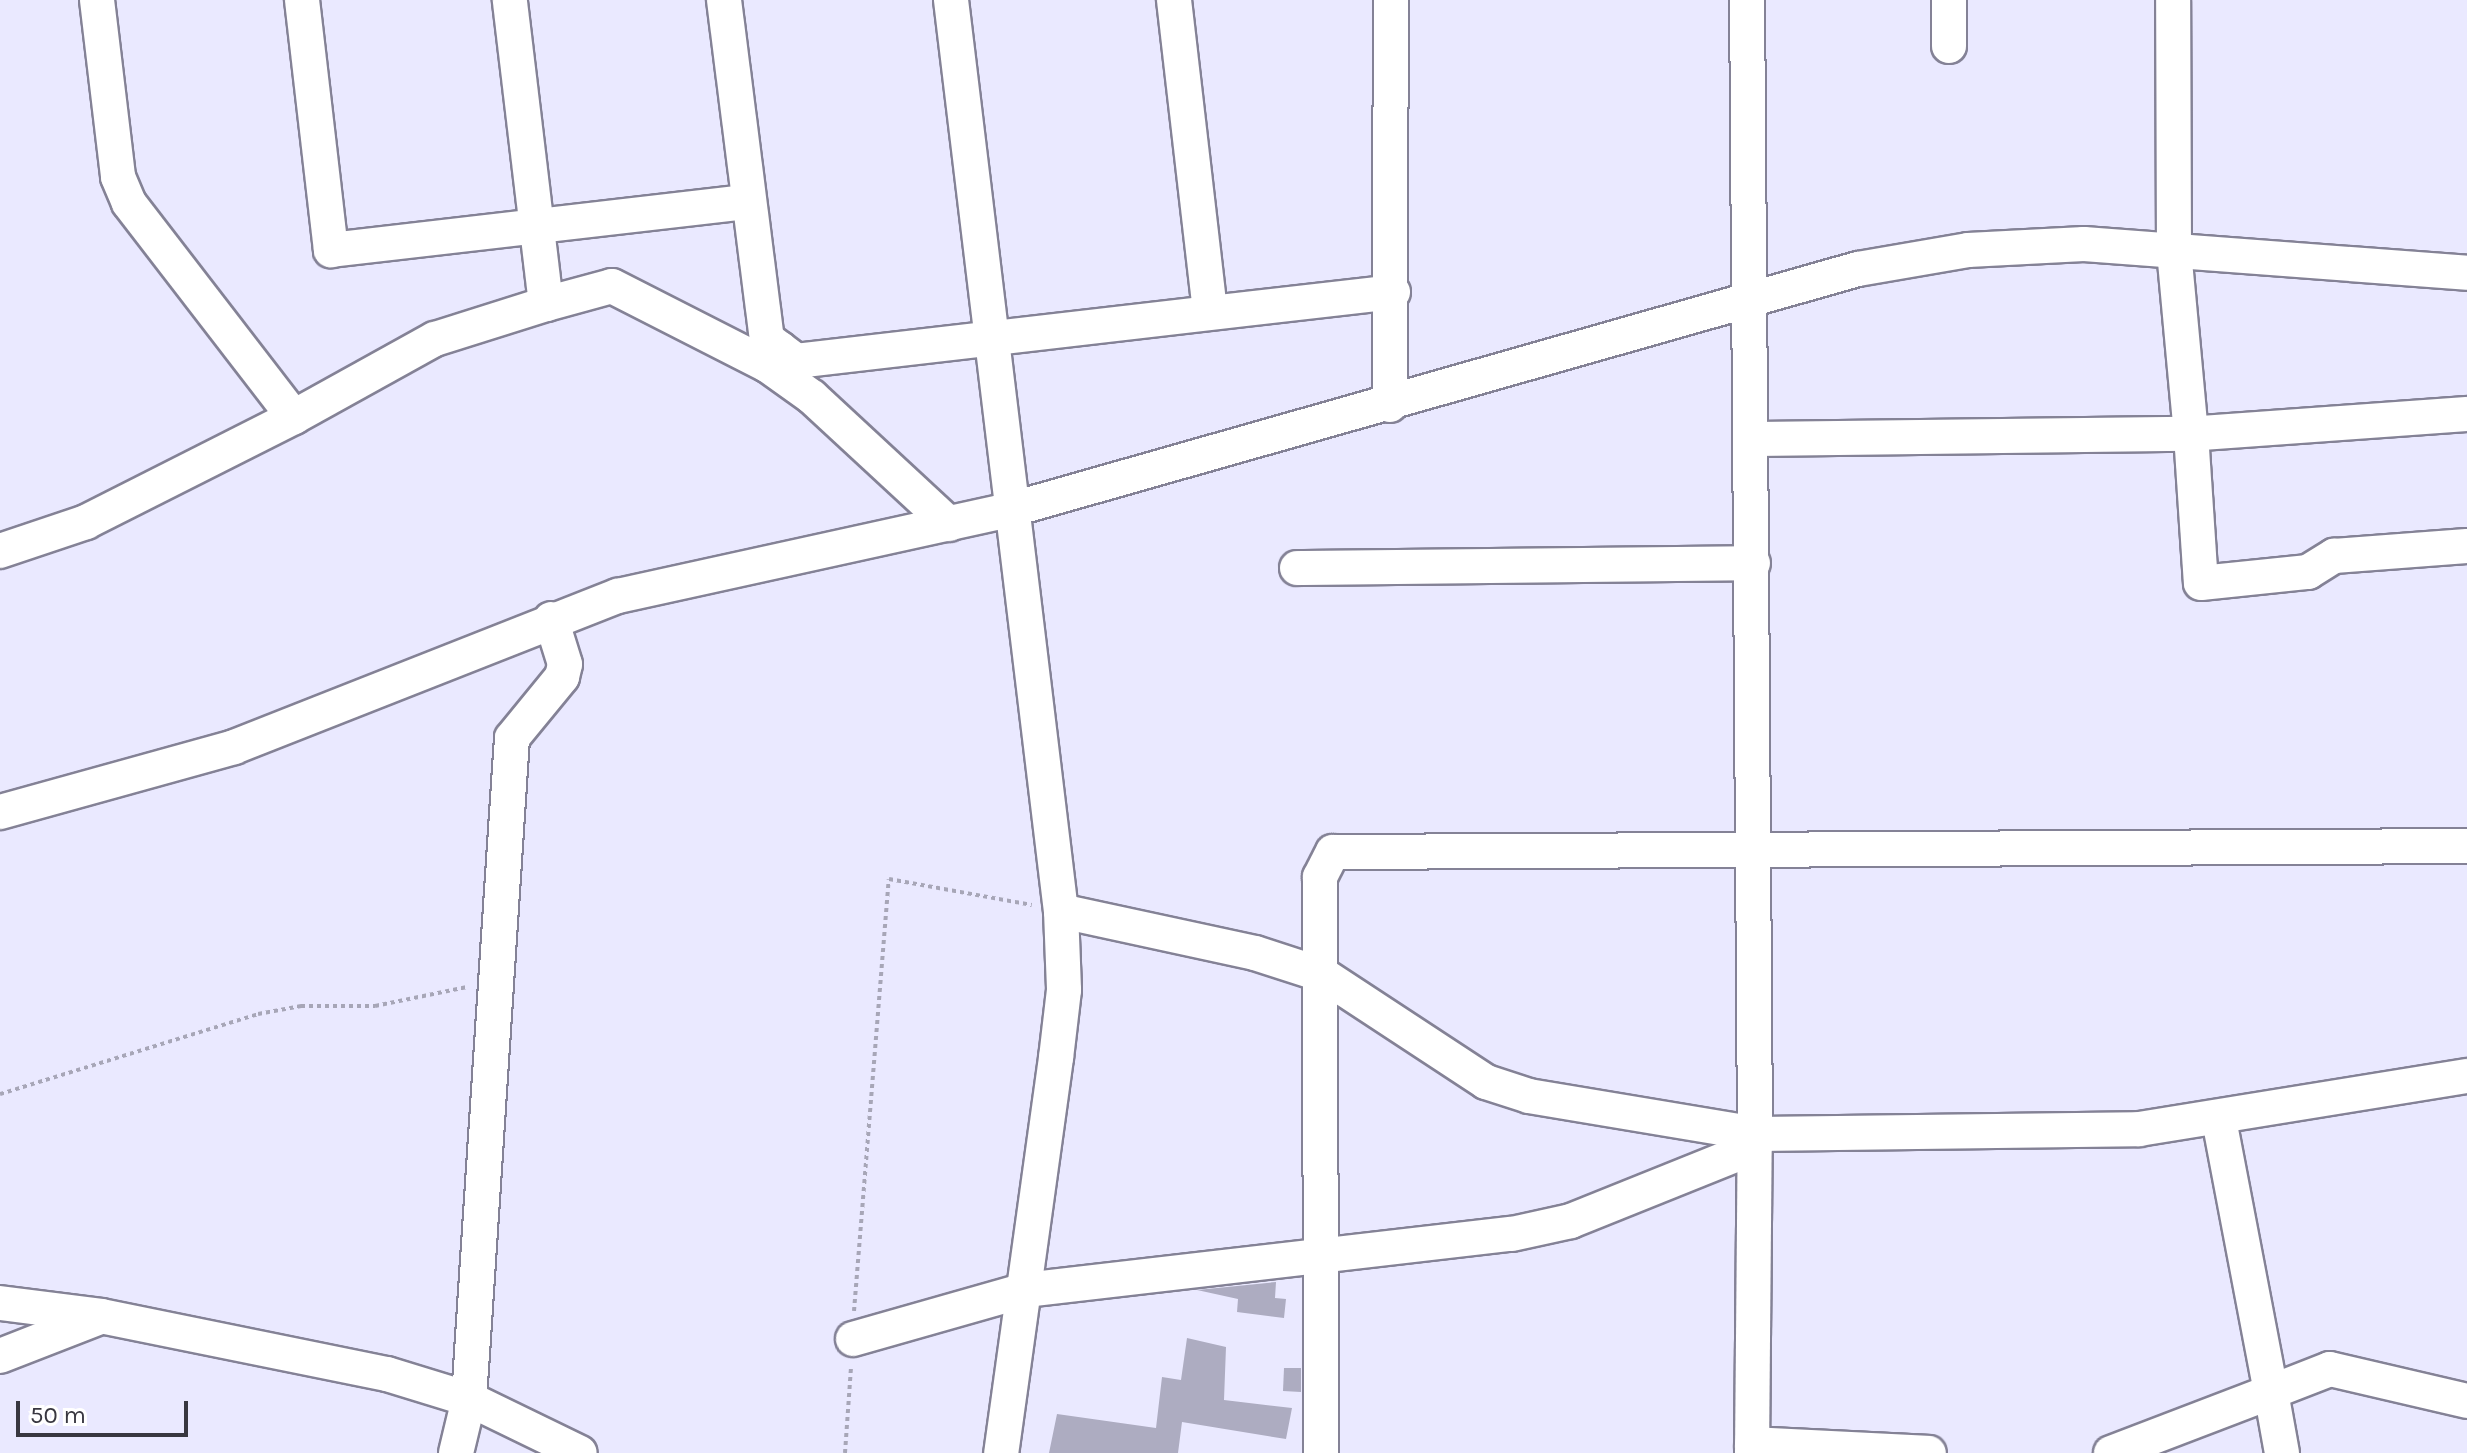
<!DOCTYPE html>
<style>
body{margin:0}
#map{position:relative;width:2467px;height:1453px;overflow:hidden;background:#eae9ff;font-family:Karla,sans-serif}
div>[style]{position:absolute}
.building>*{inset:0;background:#adacc1}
.path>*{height:4px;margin-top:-2px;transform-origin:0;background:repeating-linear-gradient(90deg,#a7a6b7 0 4px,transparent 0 8px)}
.roads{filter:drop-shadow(2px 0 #848296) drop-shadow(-2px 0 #848296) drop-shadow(0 2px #848296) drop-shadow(0 -2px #848296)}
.minor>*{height:34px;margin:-17px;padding:0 17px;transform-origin:17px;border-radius:17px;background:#fff}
span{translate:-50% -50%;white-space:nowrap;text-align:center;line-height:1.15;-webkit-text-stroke:8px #fff;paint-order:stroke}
.scale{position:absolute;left:16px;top:1401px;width:172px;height:36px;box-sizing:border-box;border:4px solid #383740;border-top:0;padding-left:10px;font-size:24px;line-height:28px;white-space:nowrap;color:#383740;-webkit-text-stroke:6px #fff;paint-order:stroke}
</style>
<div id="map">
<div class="building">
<div style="clip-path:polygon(1276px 1282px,1275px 1298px,1286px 1299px,1284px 1318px,1237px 1312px,1238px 1299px,1197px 1290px)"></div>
<div style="clip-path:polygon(1187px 1338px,1226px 1347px,1224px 1400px,1292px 1408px,1286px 1439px,1182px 1422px,1178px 1453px,1049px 1453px,1057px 1414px,1156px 1428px,1162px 1377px,1181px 1380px)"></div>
<div style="clip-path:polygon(1284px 1368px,1301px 1368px,1301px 1392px,1283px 1391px)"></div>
</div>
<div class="path">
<div style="left:0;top:1094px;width:270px;rotate:-17.2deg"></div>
<div style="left:258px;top:1014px;width:44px;rotate:-10.5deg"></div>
<div style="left:301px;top:1006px;width:74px"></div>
<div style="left:375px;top:1006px;width:94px;rotate:-11.7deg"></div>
<div style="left:854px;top:1311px;width:433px;rotate:-85.4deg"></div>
<div style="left:889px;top:879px;width:145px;rotate:10.3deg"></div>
<div style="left:845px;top:1453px;width:85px;rotate:-86deg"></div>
</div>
<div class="roads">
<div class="minor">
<div style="left:97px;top:0;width:178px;rotate:83.2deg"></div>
<div style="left:118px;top:177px;width:28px;rotate:67deg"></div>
<div style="left:129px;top:203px;width:270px;rotate:52.4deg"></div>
<div style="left:294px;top:417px;width:161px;rotate:-29deg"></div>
<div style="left:435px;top:339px;width:116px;rotate:-17.5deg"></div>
<div style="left:546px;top:304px;width:306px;rotate:-96.8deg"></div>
<div style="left:302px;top:0;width:252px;rotate:83.4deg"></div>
<div style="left:331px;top:250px;width:418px;rotate:-6.6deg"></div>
<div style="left:724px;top:0;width:342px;rotate:82.8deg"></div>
<div style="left:767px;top:339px;width:36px;rotate:37deg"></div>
<div style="left:796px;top:361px;width:601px;rotate:-6.59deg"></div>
<div style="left:951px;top:0;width:918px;rotate:83.12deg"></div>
<div style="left:1061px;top:911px;width:79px;rotate:87.8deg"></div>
<div style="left:1064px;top:990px;width:68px;rotate:96.7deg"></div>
<div style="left:1056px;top:1058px;width:399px;rotate:97.9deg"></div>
<div style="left:1174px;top:0;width:313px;rotate:83.4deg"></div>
<div style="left:1949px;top:46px;width:46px;rotate:-90deg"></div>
<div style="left:546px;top:304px;width:68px;rotate:-15.3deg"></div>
<div style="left:612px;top:286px;width:174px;rotate:27deg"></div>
<div style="left:767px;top:365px;width:21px;rotate:-51deg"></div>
<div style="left:767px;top:365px;width:55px;rotate:35.4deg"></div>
<div style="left:812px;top:397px;width:187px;rotate:42.8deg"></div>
<div style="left:1390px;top:405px;width:405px;rotate:-89.9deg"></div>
<div style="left:2467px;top:414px;width:277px;rotate:175.9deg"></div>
<div style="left:2191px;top:434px;width:149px;rotate:86.2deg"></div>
<div style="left:2201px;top:583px;width:108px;rotate:-5.9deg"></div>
<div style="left:2308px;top:572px;width:31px;rotate:-32deg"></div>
<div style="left:2334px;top:556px;width:133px;rotate:-4.3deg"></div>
<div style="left:1752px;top:439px;width:439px;rotate:-0.7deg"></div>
<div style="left:2191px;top:434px;width:186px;rotate:-95.3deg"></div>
<div style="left:2174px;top:249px;width:249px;rotate:-90.2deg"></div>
<div style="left:0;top:551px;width:91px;rotate:-18.6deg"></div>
<div style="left:86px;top:522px;width:233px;rotate:-26.8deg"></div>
<div style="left:1297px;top:568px;width:456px;rotate:-0.6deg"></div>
<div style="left:0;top:812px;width:243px;rotate:-15.5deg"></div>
<div style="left:234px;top:747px;width:413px;rotate:-21.5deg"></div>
<div style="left:618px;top:596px;width:404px;rotate:-12.4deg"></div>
<div style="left:1013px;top:509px;width:878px;rotate:-15.86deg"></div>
<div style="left:1858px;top:269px;width:112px;rotate:-9.8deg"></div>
<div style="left:1968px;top:250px;width:116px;rotate:-3deg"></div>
<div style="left:2084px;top:244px;width:384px;rotate:4.3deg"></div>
<div style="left:1061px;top:911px;width:198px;rotate:12.2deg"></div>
<div style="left:1255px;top:953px;width:71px;rotate:17.9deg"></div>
<div style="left:1323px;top:975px;width:195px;rotate:33.3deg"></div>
<div style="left:1486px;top:1082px;width:45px;rotate:18deg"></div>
<div style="left:1529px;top:1096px;width:229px;rotate:9.5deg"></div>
<div style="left:1755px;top:1134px;width:1134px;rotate:-90.4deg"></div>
<div style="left:0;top:1303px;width:102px;rotate:7.3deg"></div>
<div style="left:101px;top:1316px;width:292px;rotate:11.5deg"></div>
<div style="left:387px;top:1374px;width:86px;rotate:17deg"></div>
<div style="left:469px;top:1399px;width:123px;rotate:25.9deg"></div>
<div style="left:853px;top:1339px;width:179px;rotate:-15.9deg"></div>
<div style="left:1025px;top:1290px;width:490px;rotate:-6.6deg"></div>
<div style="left:1512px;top:1234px;width:60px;rotate:-12.4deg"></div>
<div style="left:1571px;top:1221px;width:198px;rotate:-21.9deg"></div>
<div style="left:0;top:1356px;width:107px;rotate:-21.3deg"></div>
<div style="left:1752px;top:1444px;width:177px;rotate:2.9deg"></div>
<div style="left:456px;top:1453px;width:56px;rotate:-76.5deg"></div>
<div style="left:469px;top:1399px;width:662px;rotate:-86.28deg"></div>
<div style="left:512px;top:738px;width:79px;rotate:-50.7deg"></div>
<div style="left:562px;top:677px;width:13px;rotate:-77deg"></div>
<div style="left:565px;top:664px;width:47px;rotate:-107.3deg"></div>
<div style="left:1321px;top:1453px;width:576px;rotate:-90.1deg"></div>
<div style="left:1320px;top:877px;width:28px;rotate:-63deg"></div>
<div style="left:1333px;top:852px;width:1134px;rotate:-0.3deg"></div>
<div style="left:1752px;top:1453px;width:319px;rotate:-89.5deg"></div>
<div style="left:1755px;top:1134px;width:384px;rotate:-0.7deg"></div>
<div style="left:2139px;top:1129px;width:332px;rotate:-9.2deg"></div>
<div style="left:2111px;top:1453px;width:171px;rotate:-20.9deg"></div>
<div style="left:2271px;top:1392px;width:277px;rotate:-100.8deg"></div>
<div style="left:2282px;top:1453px;width:62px;rotate:-100.2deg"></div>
<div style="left:2271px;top:1392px;width:63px;rotate:-21.3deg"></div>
<div style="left:2330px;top:1369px;width:141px;rotate:13.1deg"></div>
</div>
</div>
<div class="scale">50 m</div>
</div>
